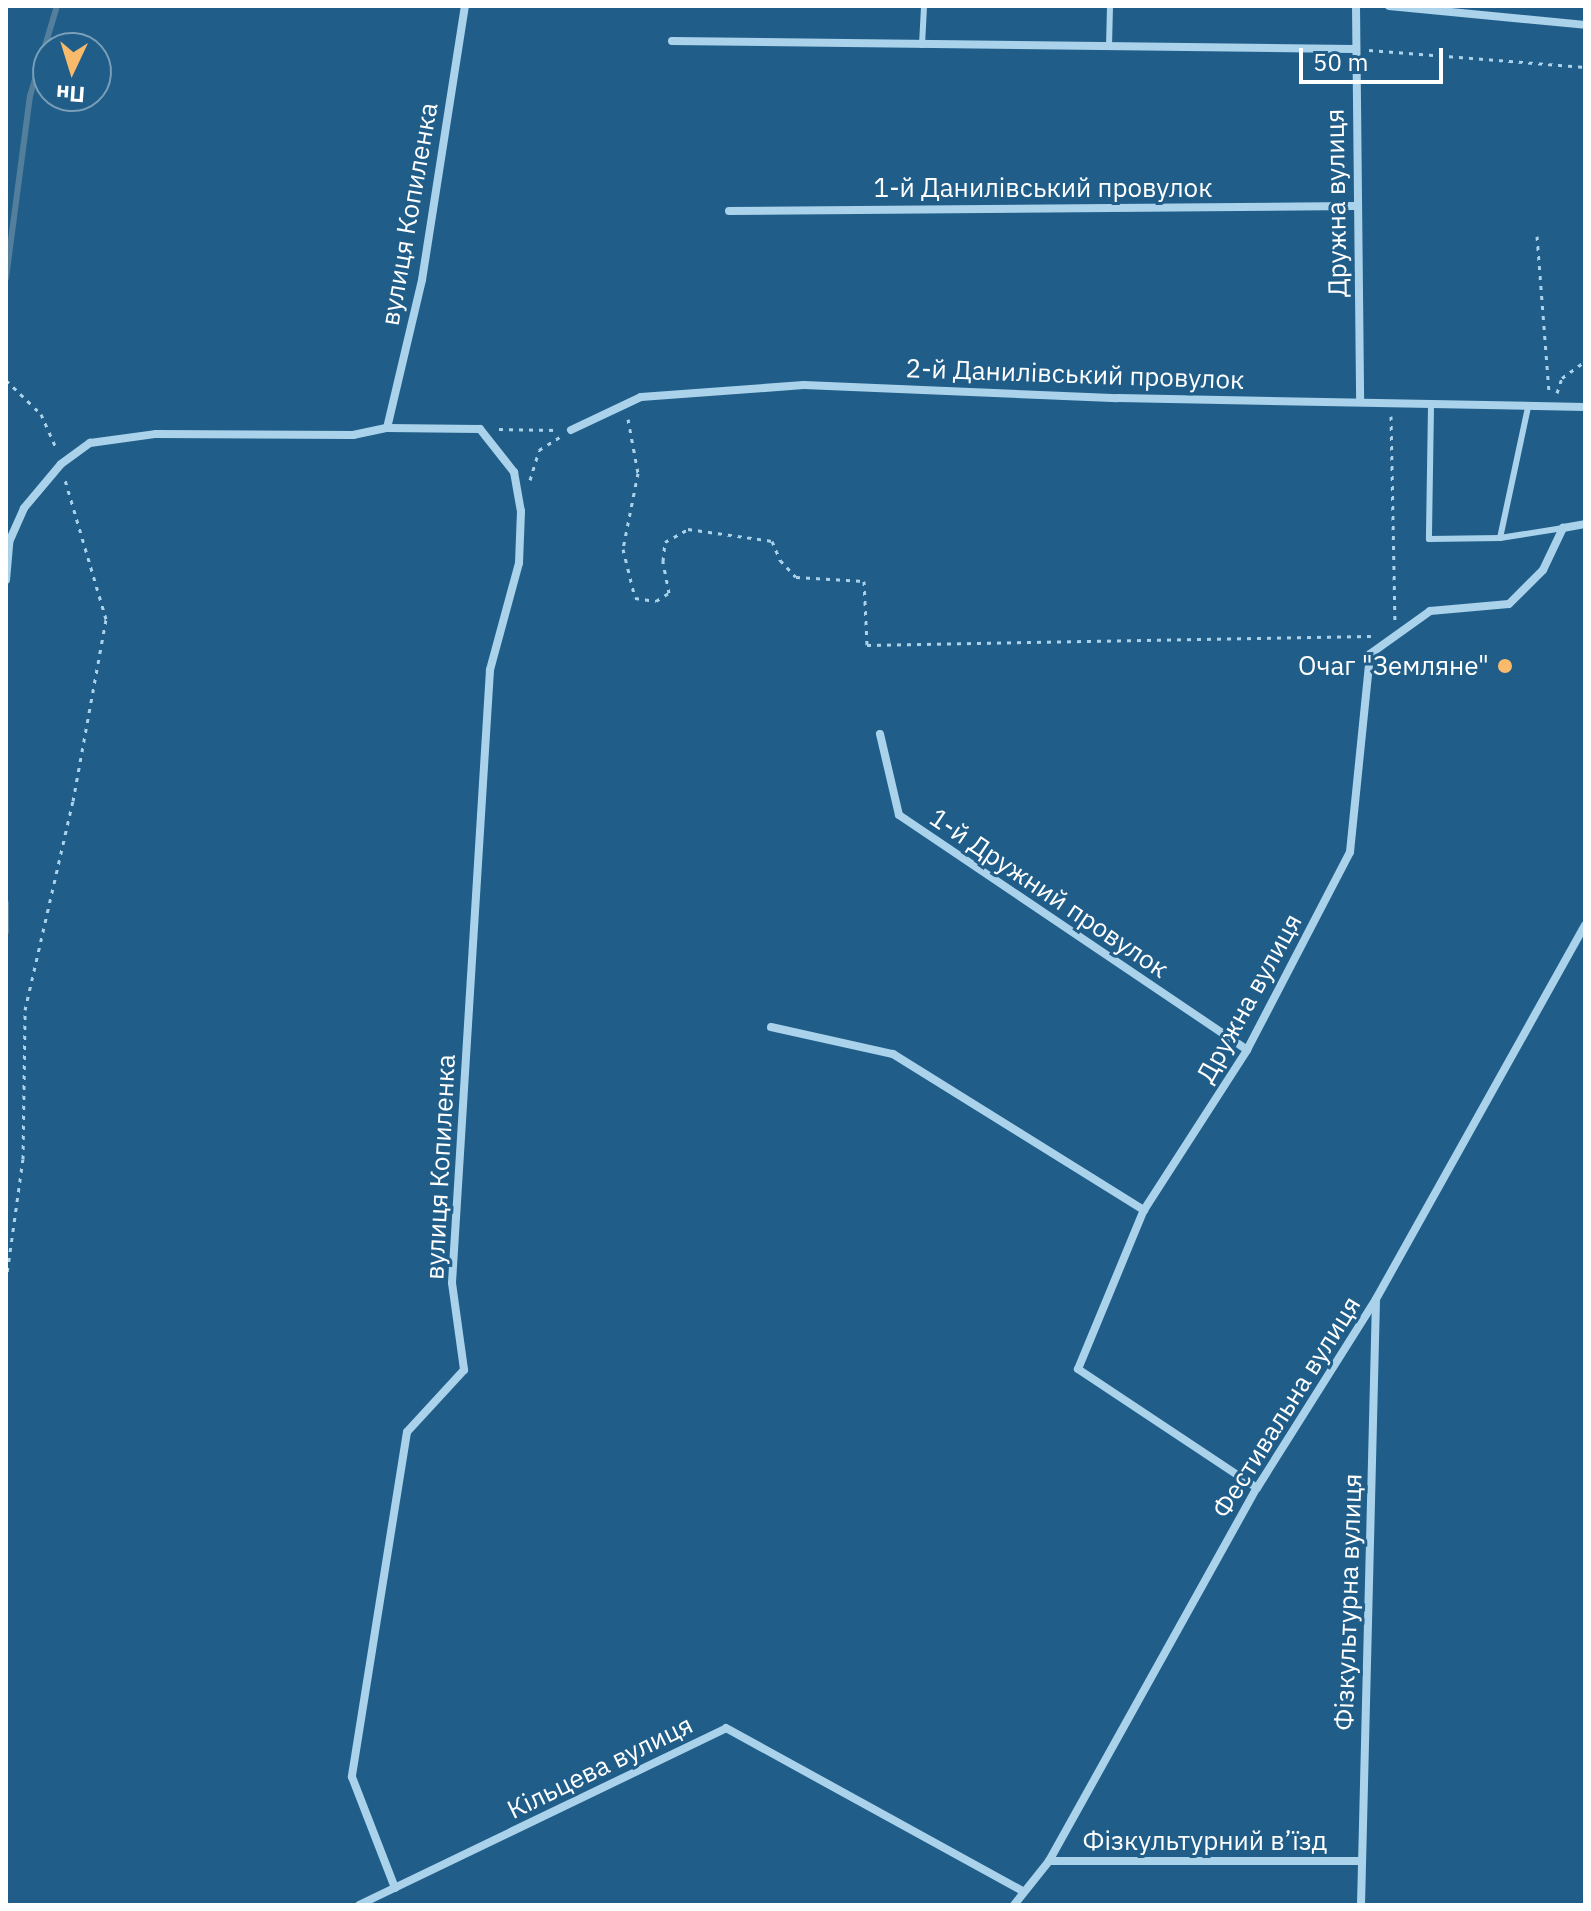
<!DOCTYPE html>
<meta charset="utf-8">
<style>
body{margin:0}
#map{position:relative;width:1591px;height:1911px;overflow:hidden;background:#205e89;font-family:"IBM Plex Sans",sans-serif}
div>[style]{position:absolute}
.stream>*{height:6px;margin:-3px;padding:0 3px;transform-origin:3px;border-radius:3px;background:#537f9c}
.path>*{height:3px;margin-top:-1.5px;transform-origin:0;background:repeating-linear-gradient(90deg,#abd2eb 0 4px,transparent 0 10px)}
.lane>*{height:6px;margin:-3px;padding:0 3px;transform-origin:3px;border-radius:3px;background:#abd2eb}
.street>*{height:8px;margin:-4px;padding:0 4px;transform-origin:4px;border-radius:4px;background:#abd2eb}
.dots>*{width:22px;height:22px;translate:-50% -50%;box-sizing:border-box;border:4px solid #205e89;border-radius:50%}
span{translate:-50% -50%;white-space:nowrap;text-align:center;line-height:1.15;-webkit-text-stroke:6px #205e89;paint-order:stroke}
.street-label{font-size:26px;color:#fff}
.poi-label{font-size:26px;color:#fff}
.right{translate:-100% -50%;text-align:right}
.frame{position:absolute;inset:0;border:8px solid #fff;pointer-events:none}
.north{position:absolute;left:32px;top:32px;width:80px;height:80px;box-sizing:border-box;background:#205e89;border:2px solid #799eb8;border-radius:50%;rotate:184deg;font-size:22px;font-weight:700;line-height:32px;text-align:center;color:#fff}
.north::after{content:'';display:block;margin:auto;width:28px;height:36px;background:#f9ba6c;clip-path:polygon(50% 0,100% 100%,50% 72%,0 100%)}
.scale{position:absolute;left:1299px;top:48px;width:144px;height:36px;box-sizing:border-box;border:4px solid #fff;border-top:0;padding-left:10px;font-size:24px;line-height:28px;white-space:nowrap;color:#fff;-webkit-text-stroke:6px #205e89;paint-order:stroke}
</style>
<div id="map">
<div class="stream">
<div style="left:6px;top:278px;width:184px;rotate:-82.5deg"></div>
<div style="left:30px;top:96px;width:94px;rotate:-73.3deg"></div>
<div style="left:6px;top:903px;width:29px;rotate:90deg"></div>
</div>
<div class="path">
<div style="left:1369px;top:50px;width:217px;rotate:4.5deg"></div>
<div style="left:1537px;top:236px;width:156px;rotate:85.6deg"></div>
<div style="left:6px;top:380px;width:49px;rotate:44.2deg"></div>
<div style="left:41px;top:414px;width:39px;rotate:66deg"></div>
<div style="left:1557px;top:393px;width:16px;rotate:-72deg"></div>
<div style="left:1562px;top:378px;width:29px;rotate:-36deg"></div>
<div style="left:1391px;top:416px;width:204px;rotate:88.9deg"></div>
<div style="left:628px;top:419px;width:55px;rotate:79.5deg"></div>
<div style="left:638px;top:473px;width:77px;rotate:101.2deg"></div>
<div style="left:623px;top:549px;width:50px;rotate:76.2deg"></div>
<div style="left:635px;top:598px;width:21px;rotate:8deg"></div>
<div style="left:656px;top:601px;width:15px;rotate:-32deg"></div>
<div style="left:669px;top:593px;width:33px;rotate:-101deg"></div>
<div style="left:663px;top:561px;width:19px;rotate:-84deg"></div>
<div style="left:665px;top:542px;width:26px;rotate:-29deg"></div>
<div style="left:688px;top:529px;width:85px;rotate:8.1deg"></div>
<div style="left:772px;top:541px;width:21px;rotate:67deg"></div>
<div style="left:780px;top:560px;width:23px;rotate:47deg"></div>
<div style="left:796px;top:577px;width:68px;rotate:3.4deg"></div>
<div style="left:864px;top:581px;width:64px;rotate:87.3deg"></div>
<div style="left:867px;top:645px;width:504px;rotate:-1.02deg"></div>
<div style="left:499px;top:429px;width:60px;rotate:1deg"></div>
<div style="left:530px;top:480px;width:31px;rotate:-73deg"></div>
<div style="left:539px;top:450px;width:26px;rotate:-32deg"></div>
<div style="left:6px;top:1281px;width:123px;rotate:-82.1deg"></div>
<div style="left:23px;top:1159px;width:149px;rotate:-89.2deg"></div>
<div style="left:25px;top:1010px;width:214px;rotate:-77.1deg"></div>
<div style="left:73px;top:801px;width:185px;rotate:-79.7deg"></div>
<div style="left:106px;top:619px;width:145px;rotate:-106.4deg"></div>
</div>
<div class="lane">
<div style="left:922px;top:45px;width:39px;rotate:-87deg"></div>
<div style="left:1109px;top:47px;width:41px;rotate:-88.6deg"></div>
<div style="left:1431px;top:406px;width:133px;rotate:90.9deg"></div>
<div style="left:1429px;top:539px;width:71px;rotate:-0.8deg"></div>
<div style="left:1500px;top:538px;width:64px;rotate:-9deg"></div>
<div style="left:1500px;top:538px;width:134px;rotate:-77.9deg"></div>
</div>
<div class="street">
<div style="left:1356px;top:6px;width:394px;rotate:89.4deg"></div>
<div style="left:1389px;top:6px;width:197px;rotate:5.5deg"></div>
<div style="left:672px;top:41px;width:682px;rotate:0.67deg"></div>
<div style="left:729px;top:211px;width:628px;rotate:-0.46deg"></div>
<div style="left:387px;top:428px;width:152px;rotate:-76.7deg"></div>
<div style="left:422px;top:280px;width:277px;rotate:-81.1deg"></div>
<div style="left:571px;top:430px;width:77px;rotate:-25.2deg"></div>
<div style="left:641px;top:397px;width:163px;rotate:-4.2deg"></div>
<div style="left:804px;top:385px;width:314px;rotate:2.4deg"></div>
<div style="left:1118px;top:398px;width:467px;rotate:1.1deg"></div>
<div style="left:6px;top:580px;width:38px;rotate:-85deg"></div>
<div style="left:9px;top:542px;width:37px;rotate:-66deg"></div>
<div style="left:24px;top:508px;width:57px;rotate:-49.9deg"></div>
<div style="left:61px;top:464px;width:36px;rotate:-36deg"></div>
<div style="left:90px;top:443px;width:67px;rotate:-7.8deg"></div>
<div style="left:156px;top:434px;width:197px;rotate:0.3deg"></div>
<div style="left:353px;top:435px;width:35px;rotate:-12deg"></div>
<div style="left:387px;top:428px;width:93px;rotate:0.6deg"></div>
<div style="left:480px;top:429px;width:55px;rotate:51.7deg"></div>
<div style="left:514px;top:472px;width:40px;rotate:80deg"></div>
<div style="left:521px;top:511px;width:52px;rotate:92.2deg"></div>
<div style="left:519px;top:563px;width:111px;rotate:105.2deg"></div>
<div style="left:490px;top:670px;width:614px;rotate:93.55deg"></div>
<div style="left:452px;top:1283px;width:88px;rotate:82.1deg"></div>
<div style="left:464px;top:1370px;width:84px;rotate:132.6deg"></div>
<div style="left:407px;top:1432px;width:349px;rotate:99.1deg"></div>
<div style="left:352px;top:1777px;width:119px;rotate:68.8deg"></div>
<div style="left:880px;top:734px;width:83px;rotate:76.8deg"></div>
<div style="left:899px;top:815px;width:420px;rotate:34deg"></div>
<div style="left:771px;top:1027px;width:125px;rotate:12.5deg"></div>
<div style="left:893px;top:1054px;width:296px;rotate:31.9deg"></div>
<div style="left:1257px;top:1488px;width:215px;rotate:-146.4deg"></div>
<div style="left:1078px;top:1369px;width:172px;rotate:-67.5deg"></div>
<div style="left:1144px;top:1210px;width:190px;rotate:-57.2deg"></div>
<div style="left:1247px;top:1050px;width:223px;rotate:-62.5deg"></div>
<div style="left:1350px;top:852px;width:199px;rotate:-84.2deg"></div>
<div style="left:1370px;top:654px;width:74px;rotate:-35.6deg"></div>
<div style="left:1430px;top:611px;width:79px;rotate:-5.1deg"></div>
<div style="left:1509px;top:604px;width:48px;rotate:-45deg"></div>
<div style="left:1543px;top:570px;width:47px;rotate:-64.5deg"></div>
<div style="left:1563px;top:528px;width:22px;rotate:-10deg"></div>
<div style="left:1049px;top:1861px;width:312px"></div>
<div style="left:359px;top:1905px;width:407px;rotate:-25.7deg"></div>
<div style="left:726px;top:1728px;width:338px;rotate:28.8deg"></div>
<div style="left:1014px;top:1905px;width:56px;rotate:-51.5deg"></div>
<div style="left:1049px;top:1861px;width:427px;rotate:-60.9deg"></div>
<div style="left:1257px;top:1488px;width:223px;rotate:-57.8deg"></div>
<div style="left:1376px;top:1299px;width:428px;rotate:-60.8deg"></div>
<div style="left:1361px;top:1905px;width:603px;rotate:-88.58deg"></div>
</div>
<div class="dots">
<div style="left:1505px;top:666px;background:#f9ba6c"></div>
</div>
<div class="street-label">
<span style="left:1043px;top:188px">1-й Данилівський провулок</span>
<span style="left:1336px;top:203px;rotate:-91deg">Дружна вулиця</span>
<span style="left:409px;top:214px;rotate:-80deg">вулиця Копиленка</span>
<span style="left:1075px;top:374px;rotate:2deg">2-й Данилівський провулок</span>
<span style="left:1049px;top:893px;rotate:34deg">1-й Дружний провулок</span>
<span style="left:1249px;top:998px;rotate:-61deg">Дружна вулиця</span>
<span style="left:440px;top:1167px;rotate:-87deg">вулиця Копиленка</span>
<span style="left:1286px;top:1407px;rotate:-58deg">Фестивальна вулиця</span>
<span style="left:1348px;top:1602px;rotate:-88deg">Фізкультурна вулиця</span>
<span style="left:600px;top:1767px;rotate:-26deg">Кільцева вулиця</span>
<span style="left:1205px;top:1841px">Фізкультурний в’їзд</span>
</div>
<div class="poi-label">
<span class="right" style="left:1489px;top:666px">Очаг "Земляне"</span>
</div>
<div class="frame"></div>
<div class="north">Пн</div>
<div class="scale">50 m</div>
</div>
